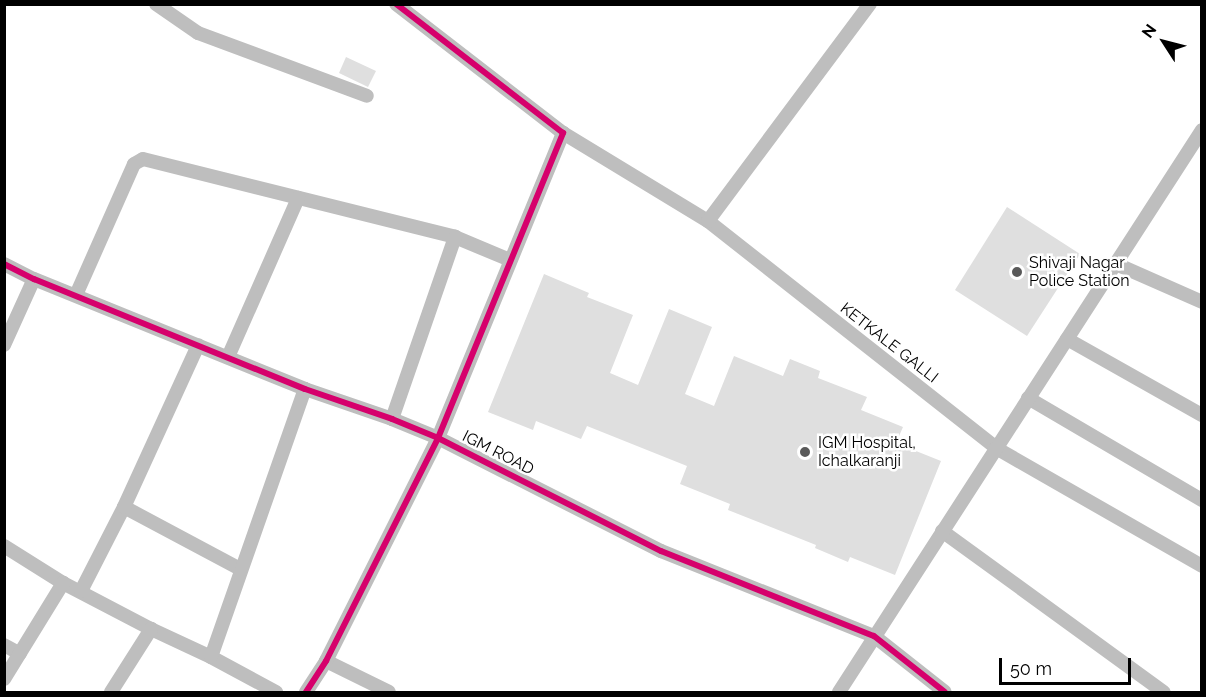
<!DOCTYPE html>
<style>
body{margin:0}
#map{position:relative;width:1206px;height:697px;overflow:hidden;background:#fff;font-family:Raleway,sans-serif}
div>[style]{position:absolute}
.building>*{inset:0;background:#dfdfdf}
.minor>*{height:14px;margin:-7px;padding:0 7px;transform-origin:7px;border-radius:7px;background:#bebebe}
.cycleway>*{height:6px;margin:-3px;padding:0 3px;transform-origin:3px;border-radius:3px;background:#d6006c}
.dots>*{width:16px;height:16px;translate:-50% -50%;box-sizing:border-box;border:3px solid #fff;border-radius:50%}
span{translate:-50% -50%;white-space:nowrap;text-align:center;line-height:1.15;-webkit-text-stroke:5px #fff;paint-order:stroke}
.poi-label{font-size:16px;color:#000}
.left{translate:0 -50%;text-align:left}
.street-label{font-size:16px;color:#000}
.frame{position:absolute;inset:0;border:6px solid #000;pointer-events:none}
.north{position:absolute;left:1134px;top:12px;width:60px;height:60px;-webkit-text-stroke:4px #fff;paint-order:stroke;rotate:306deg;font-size:16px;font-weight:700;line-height:24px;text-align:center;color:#000}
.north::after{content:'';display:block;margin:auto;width:21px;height:27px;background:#000;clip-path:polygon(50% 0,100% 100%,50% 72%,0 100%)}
.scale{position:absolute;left:999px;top:658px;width:132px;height:27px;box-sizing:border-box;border:3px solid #000;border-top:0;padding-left:8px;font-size:18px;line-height:21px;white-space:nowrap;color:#000;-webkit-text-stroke:4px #fff;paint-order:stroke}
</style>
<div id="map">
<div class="building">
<div style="clip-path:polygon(346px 57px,376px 71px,368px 87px,339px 73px)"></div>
<div style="clip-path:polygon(1007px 207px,1080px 254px,1027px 336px,955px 290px)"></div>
<div style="clip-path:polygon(544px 274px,589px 293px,587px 297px,633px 315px,610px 373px,638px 385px,669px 309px,712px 327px,685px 394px,714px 406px,734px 356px,783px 376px,790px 359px,820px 371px,818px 378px,867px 397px,861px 410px,903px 427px,896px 443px,941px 461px,895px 575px,850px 557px,848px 562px,815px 548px,816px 545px,728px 510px,730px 504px,680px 484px,687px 466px,587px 426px,581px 439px,536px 421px,533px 430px,488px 412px)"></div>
</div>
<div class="minor">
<div style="left:156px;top:4px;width:51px;rotate:34.6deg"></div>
<div style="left:198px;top:33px;width:180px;rotate:20.4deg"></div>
<div style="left:563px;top:133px;width:170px;rotate:31.3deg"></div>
<div style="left:708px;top:221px;width:367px;rotate:38.2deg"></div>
<div style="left:996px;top:448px;width:237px;rotate:29.8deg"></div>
<div style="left:708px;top:221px;width:271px;rotate:-53.3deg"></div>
<div style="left:4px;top:264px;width:34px;rotate:27deg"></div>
<div style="left:34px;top:279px;width:292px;rotate:22.1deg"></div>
<div style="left:305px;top:389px;width:92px;rotate:19deg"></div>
<div style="left:392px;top:419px;width:50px;rotate:22.4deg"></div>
<div style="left:438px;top:438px;width:250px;rotate:26.9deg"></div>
<div style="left:661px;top:551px;width:229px;rotate:21.8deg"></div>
<div style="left:874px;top:636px;width:90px;rotate:38.3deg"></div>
<div style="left:1116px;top:264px;width:94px;rotate:23.8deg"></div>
<div style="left:76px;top:295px;width:143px;rotate:-66.1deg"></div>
<div style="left:134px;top:164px;width:10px;rotate:-29deg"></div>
<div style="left:143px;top:159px;width:322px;rotate:14deg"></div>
<div style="left:455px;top:237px;width:60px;rotate:22.7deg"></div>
<div style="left:1067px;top:339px;width:155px;rotate:29.4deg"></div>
<div style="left:4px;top:345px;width:72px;rotate:-65.6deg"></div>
<div style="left:228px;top:357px;width:174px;rotate:-66.2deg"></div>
<div style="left:1028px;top:398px;width:202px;rotate:30.4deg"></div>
<div style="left:392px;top:419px;width:193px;rotate:-70.9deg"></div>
<div style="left:124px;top:507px;width:132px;rotate:28.1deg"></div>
<div style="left:942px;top:531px;width:274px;rotate:36deg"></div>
<div style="left:4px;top:546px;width:70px;rotate:32.1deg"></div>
<div style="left:63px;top:583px;width:99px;rotate:27.6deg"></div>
<div style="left:151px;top:629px;width:66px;rotate:25deg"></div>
<div style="left:211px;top:657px;width:74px;rotate:28.3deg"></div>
<div style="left:81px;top:591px;width:94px;rotate:-62.9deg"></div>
<div style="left:124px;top:507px;width:178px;rotate:-65.4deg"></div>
<div style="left:4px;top:645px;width:18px;rotate:29deg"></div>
<div style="left:211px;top:657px;width:284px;rotate:-70.7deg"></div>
<div style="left:326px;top:661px;width:70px;rotate:26.2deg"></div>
<div style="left:4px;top:679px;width:113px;rotate:-58.4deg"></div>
<div style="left:111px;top:692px;width:75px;rotate:-57.6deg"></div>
<div style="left:306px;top:692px;width:37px;rotate:-57deg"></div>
<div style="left:326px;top:661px;width:250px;rotate:-63.3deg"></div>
<div style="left:438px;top:438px;width:330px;rotate:-67.7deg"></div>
<div style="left:563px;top:133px;width:211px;rotate:-142.3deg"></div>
<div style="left:839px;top:692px;width:669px;rotate:-57.14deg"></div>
</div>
<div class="cycleway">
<div style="left:4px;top:264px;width:34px;rotate:27deg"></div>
<div style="left:34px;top:279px;width:292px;rotate:22.1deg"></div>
<div style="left:305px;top:389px;width:92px;rotate:19deg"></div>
<div style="left:392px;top:419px;width:50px;rotate:22.4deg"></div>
<div style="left:438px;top:438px;width:250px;rotate:26.9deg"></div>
<div style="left:661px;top:551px;width:229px;rotate:21.8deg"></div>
<div style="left:874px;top:636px;width:90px;rotate:38.3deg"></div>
<div style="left:306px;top:692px;width:37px;rotate:-57deg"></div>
<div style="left:326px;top:661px;width:250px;rotate:-63.3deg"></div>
<div style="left:438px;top:438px;width:330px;rotate:-67.7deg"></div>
<div style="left:563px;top:133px;width:211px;rotate:-142.3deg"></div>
</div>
<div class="dots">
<div style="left:1017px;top:272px;background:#595959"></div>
<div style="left:805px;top:452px;background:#595959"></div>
</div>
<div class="poi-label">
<span class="left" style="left:1029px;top:272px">Shivaji Nagar<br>Police Station</span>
<span class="left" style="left:818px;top:452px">IGM Hospital,<br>Ichalkaranji</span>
</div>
<div class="street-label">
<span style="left:889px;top:343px;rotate:38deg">KETKALE GALLI</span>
<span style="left:498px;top:453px;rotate:27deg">IGM ROAD</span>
</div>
<div class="frame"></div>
<div class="north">N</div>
<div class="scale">50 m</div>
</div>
